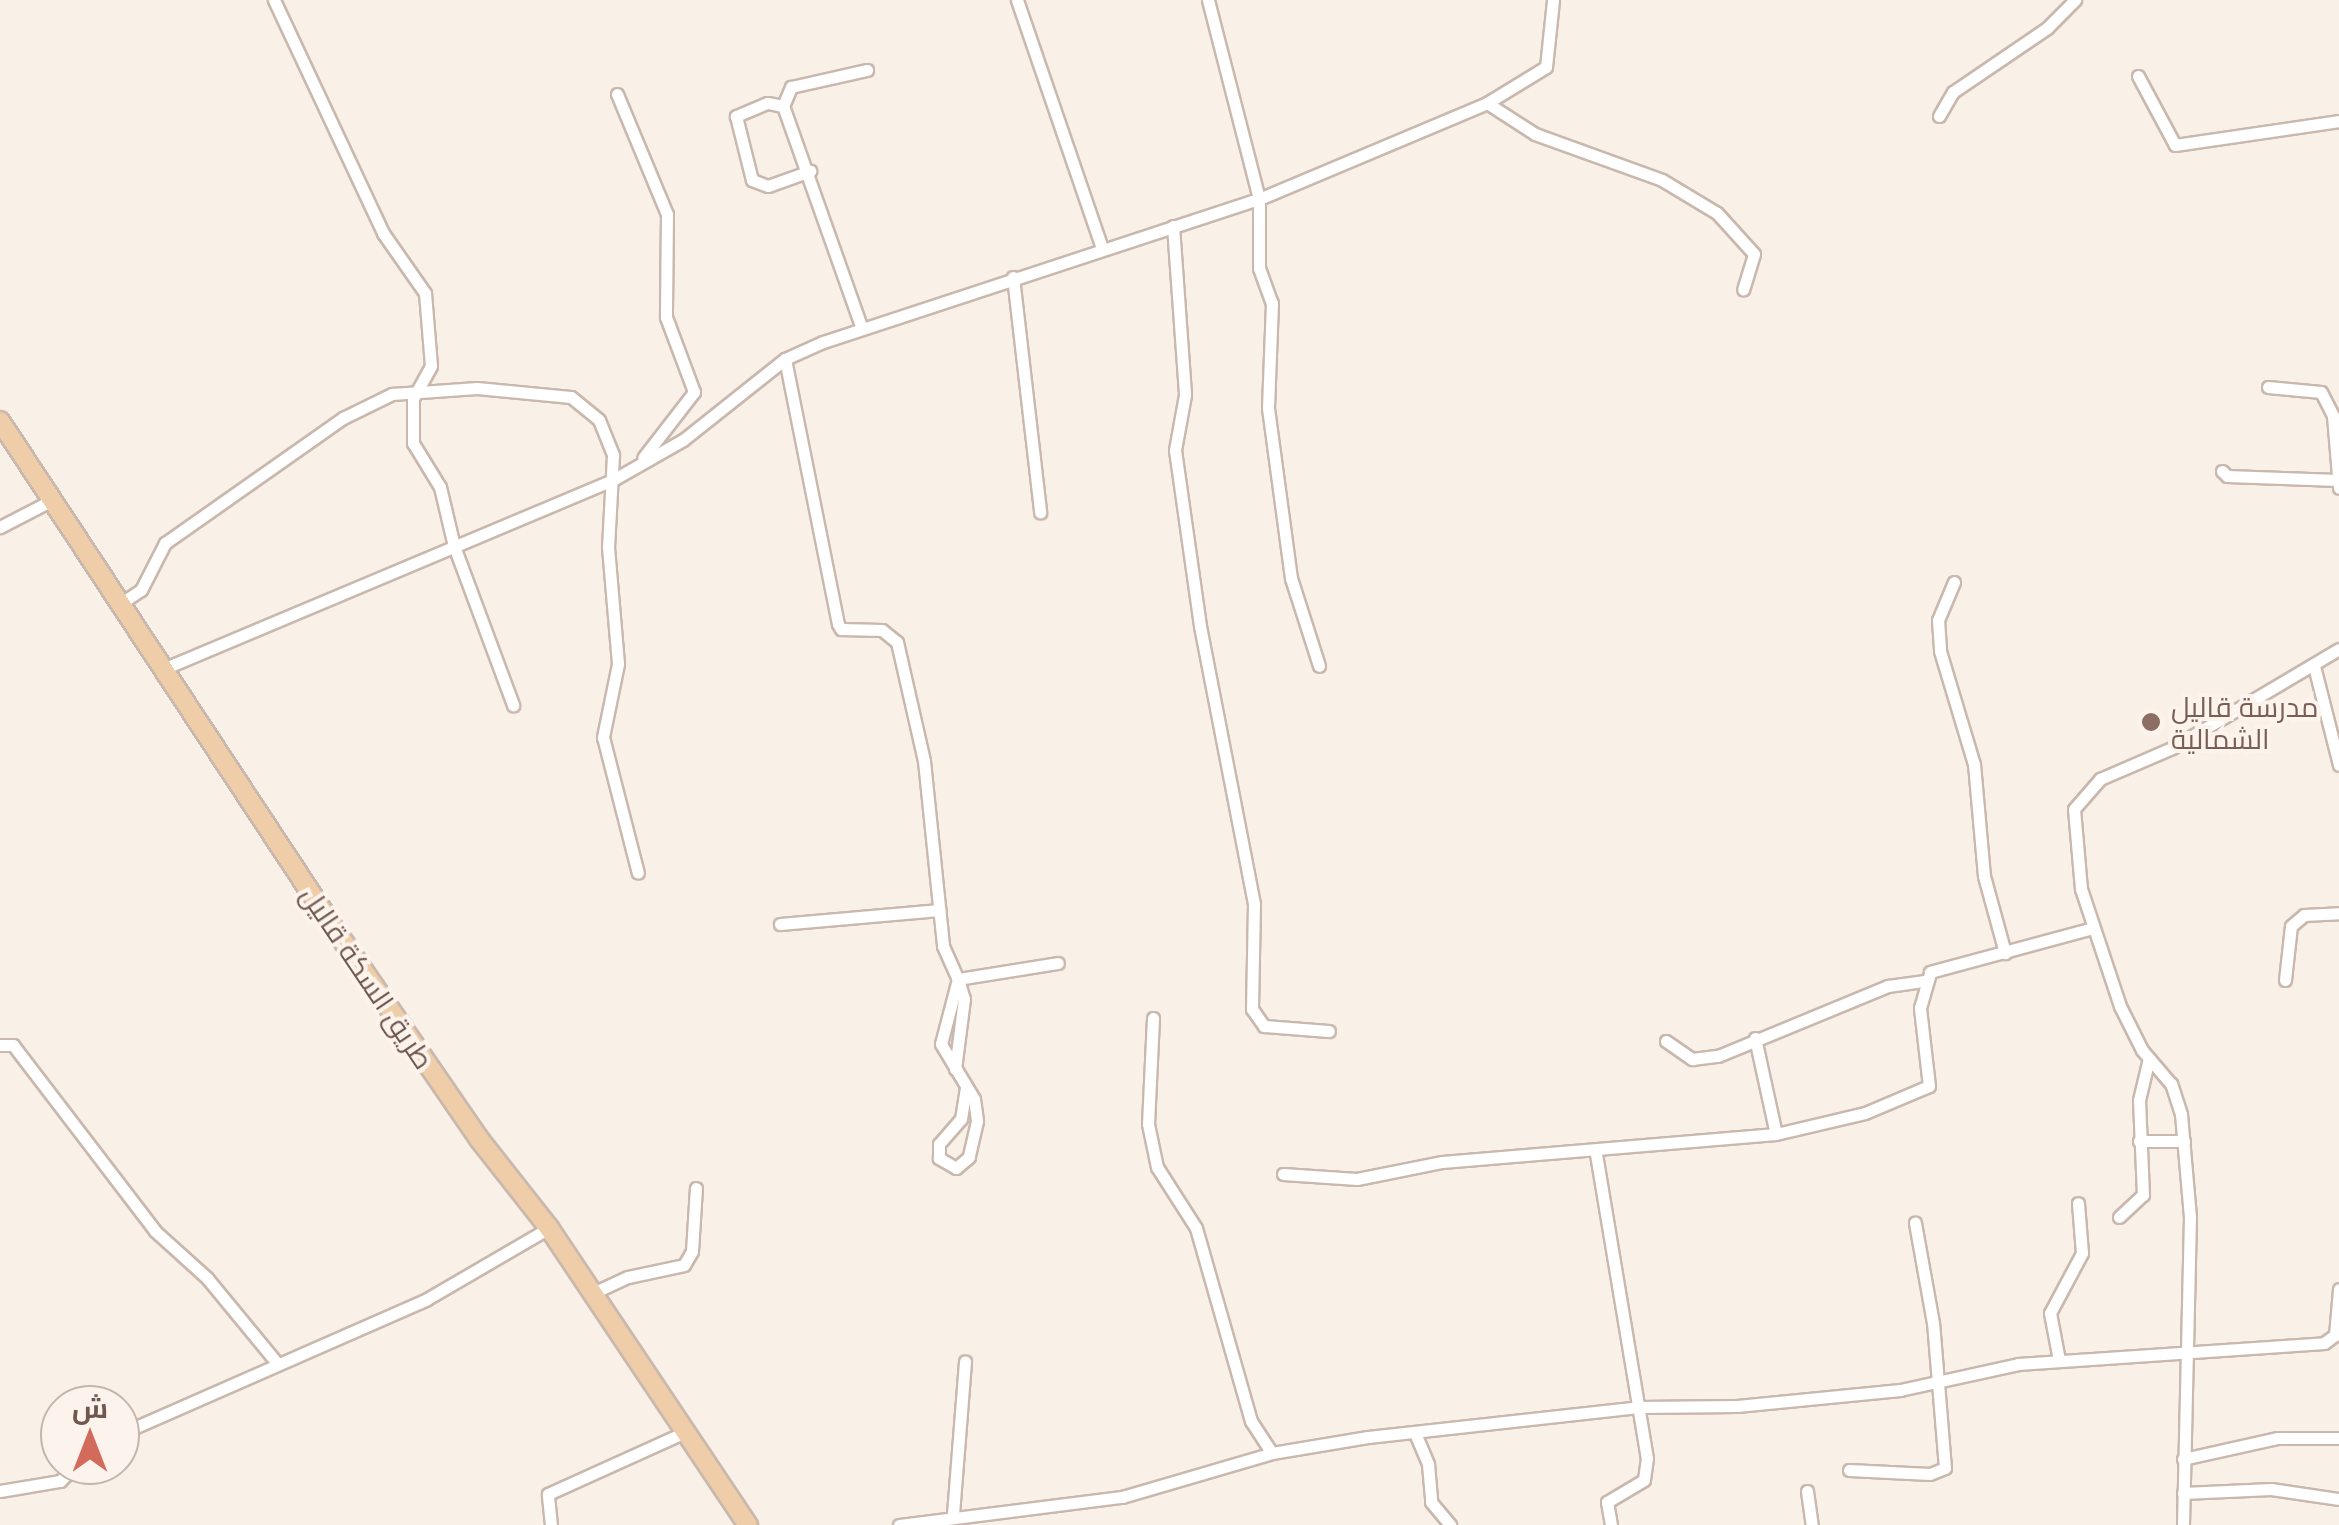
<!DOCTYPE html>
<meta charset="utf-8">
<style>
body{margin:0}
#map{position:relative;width:2339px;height:1525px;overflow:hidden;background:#f9f0e7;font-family:Lato,Cairo,sans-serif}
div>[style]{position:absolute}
.roads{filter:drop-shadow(2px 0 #c9b8ae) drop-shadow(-2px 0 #c9b8ae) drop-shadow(0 2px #c9b8ae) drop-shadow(0 -2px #c9b8ae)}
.minor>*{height:11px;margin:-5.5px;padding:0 5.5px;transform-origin:5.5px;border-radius:5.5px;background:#fff}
.primary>*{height:18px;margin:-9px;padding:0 9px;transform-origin:9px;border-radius:9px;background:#efcda8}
.dots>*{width:28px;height:28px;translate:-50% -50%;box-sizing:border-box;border:5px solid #fcf4ec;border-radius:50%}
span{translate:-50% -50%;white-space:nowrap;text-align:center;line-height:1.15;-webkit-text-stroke:8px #fcf4ec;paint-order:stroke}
.education-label{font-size:28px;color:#785e54}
.left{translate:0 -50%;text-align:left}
.street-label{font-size:28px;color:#6f574f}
.north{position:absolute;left:40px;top:1385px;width:100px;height:100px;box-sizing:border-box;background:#fcf4ec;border:2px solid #c4b5ad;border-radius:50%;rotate:0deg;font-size:28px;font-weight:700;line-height:40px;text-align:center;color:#6f574f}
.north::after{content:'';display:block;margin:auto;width:35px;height:45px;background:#d36b5c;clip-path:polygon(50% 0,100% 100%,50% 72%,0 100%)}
</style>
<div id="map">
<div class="roads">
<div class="minor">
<div style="left:274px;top:0;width:257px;rotate:64.9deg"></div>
<div style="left:383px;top:233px;width:73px;rotate:55deg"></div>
<div style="left:425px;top:293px;width:73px;rotate:85.3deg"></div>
<div style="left:431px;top:366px;width:37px;rotate:119deg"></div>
<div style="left:413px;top:398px;width:45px;rotate:90deg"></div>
<div style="left:413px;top:443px;width:52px;rotate:58.5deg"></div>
<div style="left:440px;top:487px;width:61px;rotate:76.7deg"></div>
<div style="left:454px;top:546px;width:170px;rotate:69.6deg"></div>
<div style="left:1017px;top:0;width:262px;rotate:71.1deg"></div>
<div style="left:1208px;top:0;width:205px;rotate:75.6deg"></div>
<div style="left:1259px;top:199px;width:69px;rotate:90deg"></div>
<div style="left:1259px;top:268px;width:37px;rotate:70deg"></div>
<div style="left:1272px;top:303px;width:105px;rotate:92.2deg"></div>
<div style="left:1268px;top:408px;width:172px;rotate:82.3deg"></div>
<div style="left:1291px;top:578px;width:92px;rotate:72.3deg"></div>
<div style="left:2138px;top:76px;width:78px;rotate:61.8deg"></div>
<div style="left:2175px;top:145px;width:166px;rotate:-8.3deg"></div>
<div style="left:617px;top:94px;width:130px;rotate:67.4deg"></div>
<div style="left:667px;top:214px;width:103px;rotate:90.6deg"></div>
<div style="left:666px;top:317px;width:80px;rotate:69.5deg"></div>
<div style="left:694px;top:392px;width:83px;rotate:127.7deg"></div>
<div style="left:1487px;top:103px;width:57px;rotate:32.9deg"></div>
<div style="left:1535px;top:134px;width:135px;rotate:19.9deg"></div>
<div style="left:1662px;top:180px;width:64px;rotate:31deg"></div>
<div style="left:1717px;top:213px;width:55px;rotate:47.9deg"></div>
<div style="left:1754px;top:254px;width:37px;rotate:107deg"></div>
<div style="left:783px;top:106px;width:16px;rotate:-169deg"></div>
<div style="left:767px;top:103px;width:34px;rotate:157deg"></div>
<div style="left:736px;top:116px;width:66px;rotate:76deg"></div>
<div style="left:752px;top:180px;width:17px;rotate:21deg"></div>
<div style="left:768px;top:186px;width:45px;rotate:-19.7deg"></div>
<div style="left:1939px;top:116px;width:28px;rotate:-60deg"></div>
<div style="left:1953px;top:92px;width:114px;rotate:-34.2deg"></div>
<div style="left:2047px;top:28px;width:40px;rotate:-45deg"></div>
<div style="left:1173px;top:226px;width:169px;rotate:85.9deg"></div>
<div style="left:1185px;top:395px;width:56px;rotate:100.3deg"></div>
<div style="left:1175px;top:450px;width:178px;rotate:81.9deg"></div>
<div style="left:1200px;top:626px;width:283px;rotate:79deg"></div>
<div style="left:1254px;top:904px;width:105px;rotate:91.1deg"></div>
<div style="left:1252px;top:1009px;width:21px;rotate:55deg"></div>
<div style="left:1264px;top:1026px;width:65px;rotate:4.4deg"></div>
<div style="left:1013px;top:277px;width:237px;rotate:83.4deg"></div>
<div style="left:861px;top:326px;width:233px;rotate:-109.5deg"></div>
<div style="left:783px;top:106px;width:21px;rotate:-67deg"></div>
<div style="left:791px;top:87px;width:78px;rotate:-12.6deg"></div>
<div style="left:785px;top:359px;width:270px;rotate:78.7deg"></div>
<div style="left:838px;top:624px;width:6px;rotate:59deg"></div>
<div style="left:841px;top:629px;width:41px;rotate:1.4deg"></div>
<div style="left:882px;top:630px;width:19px;rotate:39deg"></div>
<div style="left:897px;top:642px;width:122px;rotate:77.2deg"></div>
<div style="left:924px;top:761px;width:186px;rotate:84.1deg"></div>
<div style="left:943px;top:946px;width:36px;rotate:66deg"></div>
<div style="left:958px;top:979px;width:67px;rotate:104.7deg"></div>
<div style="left:941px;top:1044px;width:64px;rotate:59deg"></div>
<div style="left:974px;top:1099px;width:22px;rotate:82deg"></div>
<div style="left:977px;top:1121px;width:37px;rotate:103deg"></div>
<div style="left:969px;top:1157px;width:17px;rotate:140deg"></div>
<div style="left:956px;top:1168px;width:20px;rotate:-150deg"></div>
<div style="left:939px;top:1158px;width:14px;rotate:-90deg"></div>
<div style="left:939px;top:1144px;width:33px;rotate:-49deg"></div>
<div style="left:961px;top:1119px;width:32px;rotate:-81deg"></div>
<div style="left:2268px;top:387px;width:53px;rotate:5.4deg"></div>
<div style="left:2321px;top:392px;width:27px;rotate:63deg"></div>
<div style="left:2333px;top:416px;width:72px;rotate:85.2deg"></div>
<div style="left:2222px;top:471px;width:7px;rotate:45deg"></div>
<div style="left:2227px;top:476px;width:111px;rotate:2.1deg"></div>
<div style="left:0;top:527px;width:59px;rotate:-27.4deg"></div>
<div style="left:1954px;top:582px;width:41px;rotate:112.8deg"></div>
<div style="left:1938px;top:620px;width:31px;rotate:86deg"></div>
<div style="left:1940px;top:651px;width:118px;rotate:73.3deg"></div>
<div style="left:1974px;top:764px;width:112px;rotate:84.9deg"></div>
<div style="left:1984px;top:876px;width:80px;rotate:74.7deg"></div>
<div style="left:120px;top:604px;width:25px;rotate:-34deg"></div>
<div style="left:141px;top:590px;width:53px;rotate:-62.9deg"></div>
<div style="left:165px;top:543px;width:218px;rotate:-35.1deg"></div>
<div style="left:343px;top:418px;width:55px;rotate:-26.1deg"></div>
<div style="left:392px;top:394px;width:85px;rotate:-4deg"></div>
<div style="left:477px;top:388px;width:94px;rotate:5.5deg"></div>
<div style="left:571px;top:397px;width:36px;rotate:39deg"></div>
<div style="left:599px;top:420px;width:38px;rotate:68deg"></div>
<div style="left:613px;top:455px;width:92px;rotate:93.1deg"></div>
<div style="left:608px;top:547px;width:117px;rotate:85.1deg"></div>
<div style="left:618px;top:664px;width:75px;rotate:101.6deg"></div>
<div style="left:603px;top:737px;width:140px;rotate:75.6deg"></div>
<div style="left:2314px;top:666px;width:102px;rotate:75.8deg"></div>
<div style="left:163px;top:669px;width:486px;rotate:-22.8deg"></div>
<div style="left:611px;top:481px;width:83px;rotate:-29.7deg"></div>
<div style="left:683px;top:440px;width:130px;rotate:-38.5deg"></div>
<div style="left:785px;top:359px;width:42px;rotate:-24.1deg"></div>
<div style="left:823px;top:342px;width:459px;rotate:-18.2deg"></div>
<div style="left:1259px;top:199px;width:247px;rotate:-22.8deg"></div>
<div style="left:1487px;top:103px;width:69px;rotate:-31.4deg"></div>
<div style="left:1546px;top:67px;width:67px;rotate:-84deg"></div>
<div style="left:780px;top:924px;width:160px;rotate:-5deg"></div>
<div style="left:2285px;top:980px;width:54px;rotate:-83.7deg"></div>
<div style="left:2291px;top:926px;width:17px;rotate:-40deg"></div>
<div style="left:2304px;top:915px;width:35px;rotate:-3deg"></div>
<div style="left:1153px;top:1018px;width:106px;rotate:92.7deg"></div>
<div style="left:1148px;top:1124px;width:44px;rotate:78.2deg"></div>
<div style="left:1157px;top:1167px;width:72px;rotate:57.4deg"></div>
<div style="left:1196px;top:1228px;width:201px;rotate:74.1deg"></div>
<div style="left:1251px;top:1421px;width:38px;rotate:57deg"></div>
<div style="left:1755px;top:1038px;width:98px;rotate:77.7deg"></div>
<div style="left:1666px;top:1041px;width:32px;rotate:35deg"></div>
<div style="left:1692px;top:1059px;width:26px;rotate:-7deg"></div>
<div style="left:1718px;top:1056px;width:184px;rotate:-22.4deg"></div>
<div style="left:1888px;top:986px;width:35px;rotate:-8deg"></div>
<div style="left:0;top:1045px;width:13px"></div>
<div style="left:13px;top:1045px;width:234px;rotate:52.6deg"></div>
<div style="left:155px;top:1231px;width:70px;rotate:42.1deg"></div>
<div style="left:207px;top:1278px;width:110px;rotate:50.5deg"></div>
<div style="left:955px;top:1069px;width:71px;rotate:-82.7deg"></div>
<div style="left:964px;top:999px;width:21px;rotate:-107deg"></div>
<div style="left:958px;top:979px;width:101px;rotate:-9.1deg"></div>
<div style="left:2139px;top:1141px;width:45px"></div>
<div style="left:1596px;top:1154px;width:308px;rotate:80.5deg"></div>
<div style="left:1647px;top:1458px;width:22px;rotate:98deg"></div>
<div style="left:1644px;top:1480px;width:43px;rotate:149.3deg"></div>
<div style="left:1607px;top:1502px;width:23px;rotate:80deg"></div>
<div style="left:1283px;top:1174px;width:74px;rotate:3.9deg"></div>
<div style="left:1357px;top:1179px;width:87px;rotate:-11.3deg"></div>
<div style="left:1442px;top:1162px;width:335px;rotate:-4.8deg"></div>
<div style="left:1776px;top:1134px;width:91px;rotate:-13.3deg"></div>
<div style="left:1865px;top:1113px;width:69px;rotate:-22.9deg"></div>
<div style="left:1929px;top:1086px;width:79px;rotate:-96.6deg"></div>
<div style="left:1920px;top:1008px;width:37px;rotate:-74deg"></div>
<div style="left:1930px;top:972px;width:169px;rotate:-15.1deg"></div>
<div style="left:2119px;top:1217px;width:33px;rotate:-43deg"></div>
<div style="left:2143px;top:1195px;width:95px;rotate:-92.4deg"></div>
<div style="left:2139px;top:1100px;width:43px;rotate:-76.6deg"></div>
<div style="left:593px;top:1293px;width:38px;rotate:-25deg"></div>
<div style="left:628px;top:1277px;width:57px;rotate:-12.1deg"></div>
<div style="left:684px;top:1265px;width:16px;rotate:-60deg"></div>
<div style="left:692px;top:1251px;width:63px;rotate:-86.4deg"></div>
<div style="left:2059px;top:1360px;width:48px;rotate:-100.8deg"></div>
<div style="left:2050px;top:1313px;width:68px;rotate:-61.9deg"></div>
<div style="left:2082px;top:1253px;width:50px;rotate:-94.6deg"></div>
<div style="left:1415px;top:1433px;width:34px;rotate:67deg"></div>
<div style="left:1428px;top:1464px;width:38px;rotate:85deg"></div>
<div style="left:1431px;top:1502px;width:30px;rotate:50deg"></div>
<div style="left:120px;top:1434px;width:335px;rotate:-23.7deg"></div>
<div style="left:427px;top:1299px;width:141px;rotate:-30.2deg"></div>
<div style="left:2183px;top:1459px;width:96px;rotate:-12.6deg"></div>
<div style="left:2277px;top:1438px;width:62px"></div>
<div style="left:1849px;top:1470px;width:81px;rotate:2.8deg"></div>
<div style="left:1930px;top:1474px;width:16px;rotate:-22deg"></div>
<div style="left:1945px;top:1468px;width:145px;rotate:-94.7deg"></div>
<div style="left:1933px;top:1323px;width:102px;rotate:-100.2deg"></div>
<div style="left:0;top:1491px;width:61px;rotate:-9.5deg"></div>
<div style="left:60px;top:1481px;width:23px;rotate:-45deg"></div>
<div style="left:1807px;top:1491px;width:34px;rotate:82deg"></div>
<div style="left:2183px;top:1493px;width:88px;rotate:-2.6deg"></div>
<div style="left:2271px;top:1489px;width:69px;rotate:8.4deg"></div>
<div style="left:953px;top:1514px;width:153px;rotate:-85.5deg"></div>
<div style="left:551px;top:1525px;width:31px;rotate:-96deg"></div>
<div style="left:548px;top:1494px;width:148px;rotate:-24.3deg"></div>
<div style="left:899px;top:1525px;width:225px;rotate:-7.2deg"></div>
<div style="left:1122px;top:1497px;width:156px;rotate:-16.3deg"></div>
<div style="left:1272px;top:1453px;width:97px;rotate:-9.5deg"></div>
<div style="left:1368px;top:1437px;width:272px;rotate:-6.3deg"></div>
<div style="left:1638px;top:1407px;width:99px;rotate:-0.6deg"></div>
<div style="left:1737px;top:1406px;width:164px;rotate:-5.6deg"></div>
<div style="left:1900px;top:1390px;width:121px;rotate:-12.4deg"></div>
<div style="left:2018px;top:1364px;width:307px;rotate:-3.9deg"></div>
<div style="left:2324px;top:1343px;width:14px;rotate:-36deg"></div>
<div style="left:2335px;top:1335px;width:46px;rotate:-85deg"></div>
<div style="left:2183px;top:1525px;width:308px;rotate:-88.7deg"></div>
<div style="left:2190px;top:1217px;width:103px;rotate:-95deg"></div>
<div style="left:2181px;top:1114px;width:32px;rotate:-108deg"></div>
<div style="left:2171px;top:1084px;width:45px;rotate:-130.5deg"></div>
<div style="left:2142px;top:1050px;width:49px;rotate:-116.6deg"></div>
<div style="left:2120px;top:1006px;width:123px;rotate:-108.4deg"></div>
<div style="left:2081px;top:889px;width:80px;rotate:-95deg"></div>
<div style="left:2074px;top:809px;width:40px;rotate:-49deg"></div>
<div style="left:2100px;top:779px;width:78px;rotate:-23.3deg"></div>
<div style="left:2172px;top:748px;width:194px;rotate:-30.7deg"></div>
</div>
<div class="primary">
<div style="left:0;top:421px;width:604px;rotate:56.63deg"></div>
<div style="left:332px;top:925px;width:260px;rotate:55.5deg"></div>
<div style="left:479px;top:1139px;width:113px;rotate:51.8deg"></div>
<div style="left:549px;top:1228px;width:358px;rotate:56.2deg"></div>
</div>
</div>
<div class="dots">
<div style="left:2151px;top:722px;background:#8d6e63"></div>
</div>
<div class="education-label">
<span class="left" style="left:2171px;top:722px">مدرسة قاليل<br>الشمالية</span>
</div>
<div class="street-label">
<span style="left:368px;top:977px;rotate:56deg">طريق السكة قاليل</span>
</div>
<div class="north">ش</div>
</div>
